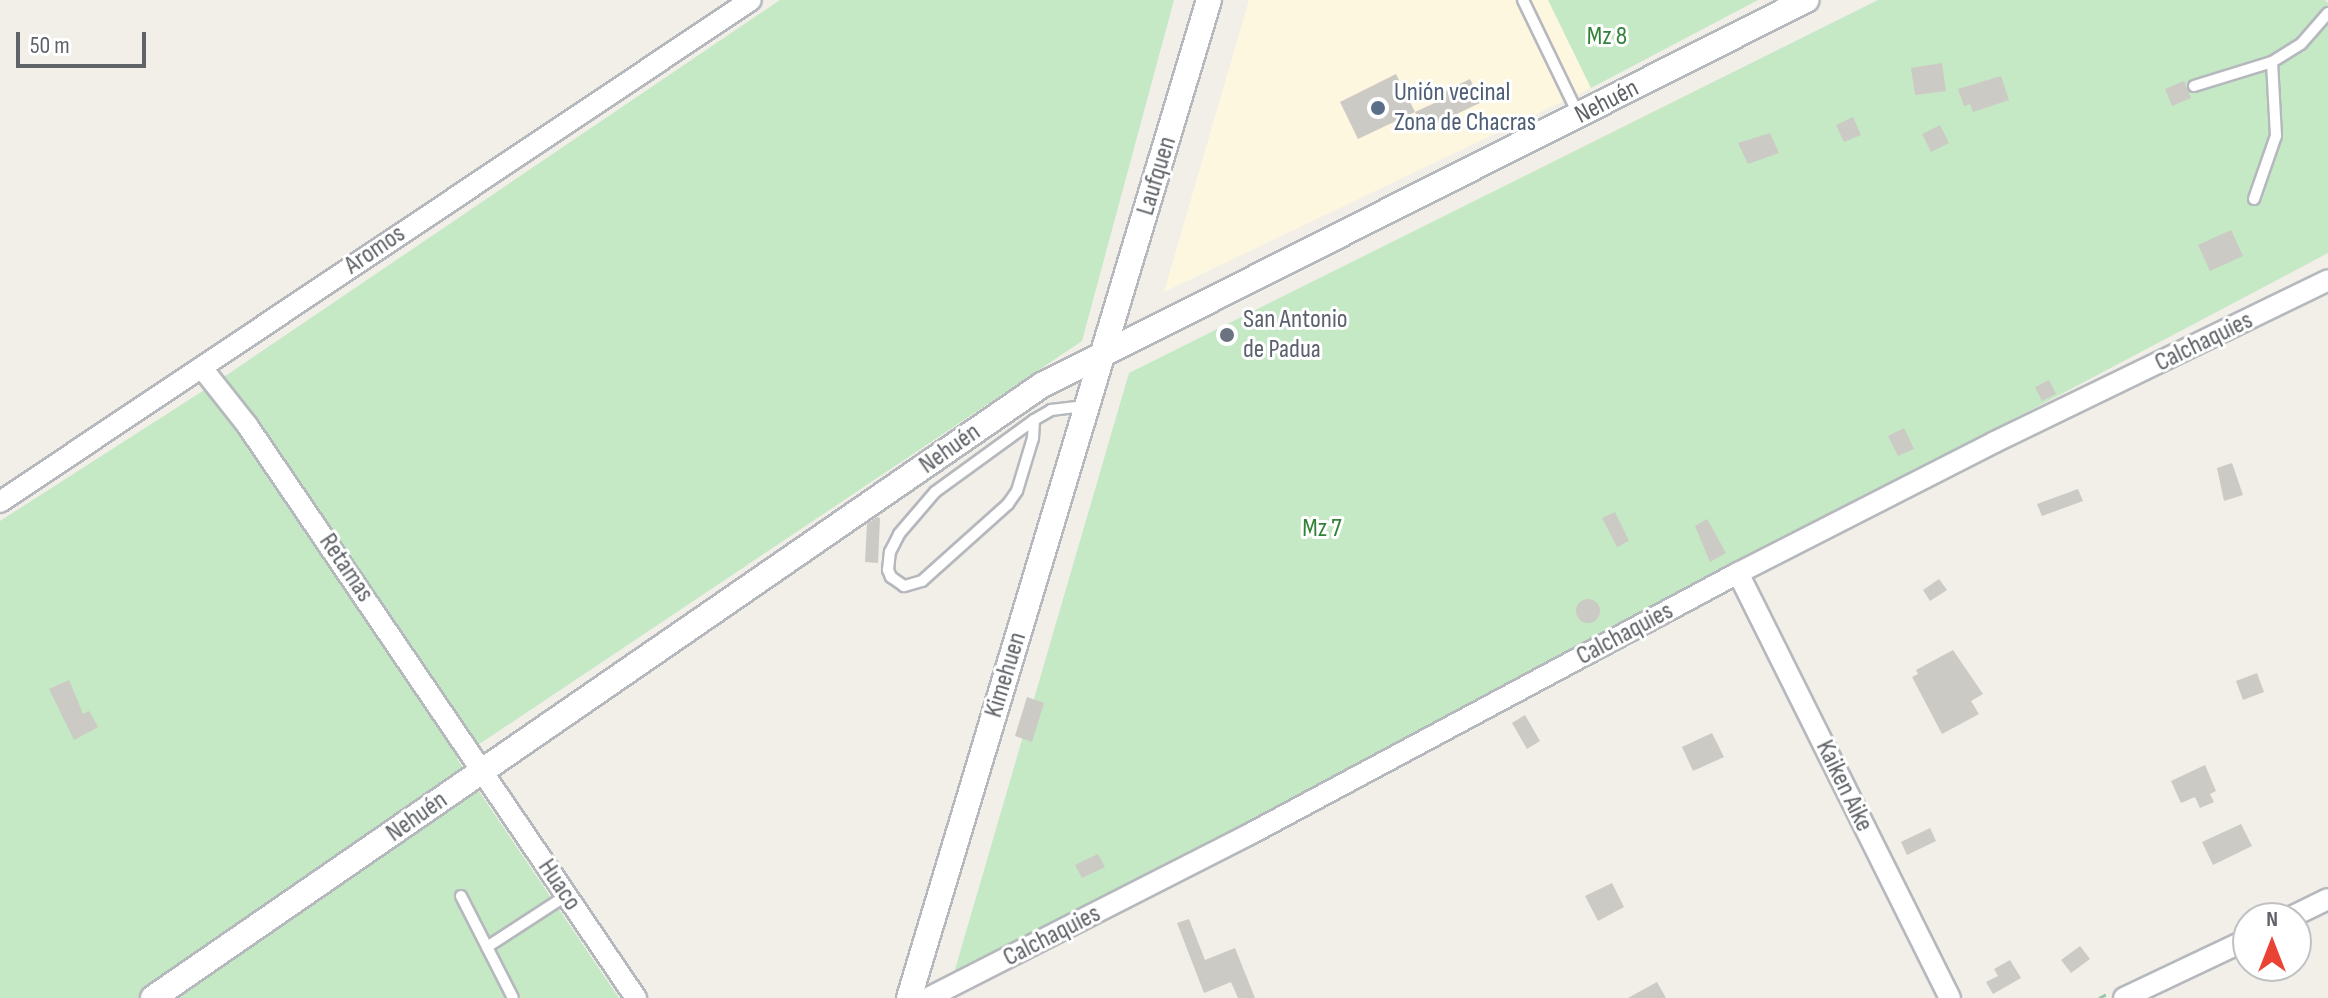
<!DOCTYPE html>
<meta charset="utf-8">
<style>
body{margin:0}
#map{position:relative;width:2328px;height:998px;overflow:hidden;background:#f1efe8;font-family:"Sofia Sans Condensed",sans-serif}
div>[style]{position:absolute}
.commercial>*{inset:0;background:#fef7e0}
.green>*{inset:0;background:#c5e8c5}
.building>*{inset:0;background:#cccac5}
.round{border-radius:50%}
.path>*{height:3px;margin-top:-1.5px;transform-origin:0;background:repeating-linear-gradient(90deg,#9cc7a9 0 8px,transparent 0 12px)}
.roads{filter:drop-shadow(2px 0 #b5b8bc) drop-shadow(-2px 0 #b5b8bc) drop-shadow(0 2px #b5b8bc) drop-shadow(0 -2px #b5b8bc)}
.service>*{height:10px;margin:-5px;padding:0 5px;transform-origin:5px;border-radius:5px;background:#fff}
.minor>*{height:20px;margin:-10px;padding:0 10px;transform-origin:10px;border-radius:10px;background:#fff}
.tertiary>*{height:24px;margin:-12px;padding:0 12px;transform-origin:12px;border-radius:12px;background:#fff}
.dots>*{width:22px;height:22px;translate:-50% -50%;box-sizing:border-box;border:4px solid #fff;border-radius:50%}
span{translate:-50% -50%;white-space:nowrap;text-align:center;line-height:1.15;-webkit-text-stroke:6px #fff;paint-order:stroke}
.park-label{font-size:26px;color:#348238}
.service-label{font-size:26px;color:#4e5e75}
.left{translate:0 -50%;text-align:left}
.street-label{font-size:26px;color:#5f6368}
.worship-label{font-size:26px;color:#5b616d}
.north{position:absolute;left:2232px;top:902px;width:80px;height:80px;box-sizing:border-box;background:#fff;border:2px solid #bfc1c3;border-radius:50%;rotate:0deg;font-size:22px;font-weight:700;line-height:32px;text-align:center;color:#5f6368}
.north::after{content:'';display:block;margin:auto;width:28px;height:36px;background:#ea4335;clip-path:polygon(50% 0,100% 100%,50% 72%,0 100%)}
.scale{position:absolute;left:16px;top:32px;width:130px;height:36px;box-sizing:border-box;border:4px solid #5f6368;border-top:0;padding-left:10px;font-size:24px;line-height:28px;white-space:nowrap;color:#5f6368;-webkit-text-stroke:6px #fff;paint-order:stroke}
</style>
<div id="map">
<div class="commercial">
<div style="clip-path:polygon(1249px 0,1548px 0,1591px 88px,1164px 292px)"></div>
</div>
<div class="green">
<div style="clip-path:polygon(780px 0,1174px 0,1082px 341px,457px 759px,619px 998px,0 998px,0 521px,209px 387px)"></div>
<div style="clip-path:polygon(1548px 0,1758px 0,1591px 88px)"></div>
<div style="clip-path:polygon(1878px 0,2325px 0,2328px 3px,2328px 253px,952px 980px,1129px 373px)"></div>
</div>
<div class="building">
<div style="clip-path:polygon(1942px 63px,1946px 91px,1915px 95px,1911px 68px)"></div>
<div style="clip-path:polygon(1396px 74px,1415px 112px,1358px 139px,1340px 102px)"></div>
<div style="clip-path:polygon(2001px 76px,2009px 100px,1973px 112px,1970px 104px,1964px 106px,1958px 89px)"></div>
<div style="clip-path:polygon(1470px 79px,1482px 102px,1423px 130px,1415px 112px,1441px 100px,1439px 94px)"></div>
<div style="clip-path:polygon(2184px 81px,2191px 98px,2172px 106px,2165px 89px)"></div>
<div style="clip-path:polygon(1853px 117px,1861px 135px,1844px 142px,1836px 125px)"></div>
<div style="clip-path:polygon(1940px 125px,1949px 143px,1931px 152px,1922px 134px)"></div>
<div style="clip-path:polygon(1770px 133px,1779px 153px,1748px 164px,1738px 143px)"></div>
<div style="clip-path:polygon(2231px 230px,2243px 256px,2210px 271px,2198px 245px)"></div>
<div style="clip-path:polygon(2049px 380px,2056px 394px,2042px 401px,2035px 387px)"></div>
<div style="clip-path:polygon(1904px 428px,1914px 449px,1898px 456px,1888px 436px)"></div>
<div style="clip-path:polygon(2232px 463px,2243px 495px,2224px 501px,2217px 468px)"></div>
<div style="clip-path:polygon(2078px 489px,2083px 501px,2042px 516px,2037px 504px)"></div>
<div style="clip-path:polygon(1615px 512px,1629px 541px,1617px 547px,1602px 518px)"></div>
<div style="clip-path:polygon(877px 517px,880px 518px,878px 563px,865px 562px,867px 524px)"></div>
<div style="clip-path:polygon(1707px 519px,1726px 553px,1710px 562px,1695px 526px)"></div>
<div style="clip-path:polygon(1939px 579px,1947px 590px,1930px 601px,1923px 590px)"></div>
<div class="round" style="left:1576px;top:599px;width:24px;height:24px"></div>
<div style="clip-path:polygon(1953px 650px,1983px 694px,1971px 701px,1979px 714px,1942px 734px,1912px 677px,1918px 674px,1916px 670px)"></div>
<div style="clip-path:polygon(2257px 673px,2264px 692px,2243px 700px,2236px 681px)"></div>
<div style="clip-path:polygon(69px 680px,83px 714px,89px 711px,98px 727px,74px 740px,49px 689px)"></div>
<div style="clip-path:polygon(1027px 697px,1044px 703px,1032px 742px,1015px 736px)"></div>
<div style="clip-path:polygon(1525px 715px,1540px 741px,1527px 749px,1512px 723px)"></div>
<div style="clip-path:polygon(1712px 733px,1724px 757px,1693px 771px,1682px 747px)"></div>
<div style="clip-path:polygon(2205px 765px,2216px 791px,2210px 794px,2214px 802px,2200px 808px,2195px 797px,2181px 803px,2171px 781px)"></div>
<div style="clip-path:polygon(2241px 824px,2252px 846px,2213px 865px,2202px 842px)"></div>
<div style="clip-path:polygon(1930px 828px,1936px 841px,1907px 855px,1901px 842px)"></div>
<div style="clip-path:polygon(1098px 854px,1105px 867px,1082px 878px,1075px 865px)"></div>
<div style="clip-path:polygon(1612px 883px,1624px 907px,1598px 921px,1585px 896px)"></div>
<div style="clip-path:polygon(1189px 919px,1205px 960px,1235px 948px,1255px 998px,1238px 998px,1231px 982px,1204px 993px,1177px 923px)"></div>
<div style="clip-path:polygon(2080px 946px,2090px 959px,2071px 973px,2061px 960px)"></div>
<div style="clip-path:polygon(2010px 960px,2021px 978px,1993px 994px,1986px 982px,1998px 976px,1994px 969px)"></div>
<div style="clip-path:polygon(1657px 982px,1666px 998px,1628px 998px)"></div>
</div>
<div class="path">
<div style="left:2099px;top:998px;width:9px;rotate:-27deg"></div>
</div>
<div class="roads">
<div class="service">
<div style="left:1523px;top:0;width:127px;rotate:64.2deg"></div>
<div style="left:2194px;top:86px;width:82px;rotate:-17.1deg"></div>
<div style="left:2272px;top:62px;width:34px;rotate:-32deg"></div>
<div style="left:2301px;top:44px;width:41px;rotate:-48.9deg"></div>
<div style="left:2254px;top:199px;width:67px;rotate:-70.8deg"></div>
<div style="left:2276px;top:136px;width:74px;rotate:-93.1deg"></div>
<div style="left:1034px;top:420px;width:18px;rotate:93deg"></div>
<div style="left:1033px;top:438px;width:55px;rotate:106.8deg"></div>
<div style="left:1017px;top:491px;width:16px;rotate:125deg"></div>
<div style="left:1008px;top:504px;width:115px;rotate:138.2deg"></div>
<div style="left:922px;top:581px;width:19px;rotate:164deg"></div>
<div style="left:904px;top:586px;width:16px;rotate:-145deg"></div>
<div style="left:891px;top:577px;width:8px;rotate:-113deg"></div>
<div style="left:888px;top:570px;width:18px;rotate:-84deg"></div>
<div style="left:890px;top:552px;width:20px;rotate:-63deg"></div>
<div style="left:899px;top:534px;width:55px;rotate:-49.4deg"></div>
<div style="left:935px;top:492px;width:122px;rotate:-36deg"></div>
<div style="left:1034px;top:420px;width:20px;rotate:-30deg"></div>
<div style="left:1051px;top:410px;width:34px;rotate:-7deg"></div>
<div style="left:461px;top:896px;width:114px;rotate:63deg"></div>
<div style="left:487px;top:947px;width:95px;rotate:-33deg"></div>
</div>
<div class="minor">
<div style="left:202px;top:368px;width:73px;rotate:51.7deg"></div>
<div style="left:247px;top:425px;width:693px;rotate:55.83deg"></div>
<div style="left:0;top:502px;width:903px;rotate:-33.76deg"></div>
<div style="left:1738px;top:573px;width:475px;rotate:63.5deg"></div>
<div style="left:2289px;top:918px;width:43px;rotate:-26deg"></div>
<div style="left:928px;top:998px;width:361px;rotate:-27deg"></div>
<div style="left:1250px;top:834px;width:553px;rotate:-28.14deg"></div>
<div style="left:1738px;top:573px;width:288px;rotate:-27deg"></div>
<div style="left:1995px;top:442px;width:370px;rotate:-25.9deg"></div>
<div style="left:2124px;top:998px;width:137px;rotate:-25.4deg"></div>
</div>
<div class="tertiary">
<div style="left:153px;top:998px;width:1080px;rotate:-34.59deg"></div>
<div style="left:1042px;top:385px;width:856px;rotate:-26.74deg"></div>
<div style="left:909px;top:998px;width:1042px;rotate:-73.27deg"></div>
</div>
</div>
<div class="dots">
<div style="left:1378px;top:108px;background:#5c6f8a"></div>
<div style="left:1227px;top:335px;background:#6b7280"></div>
</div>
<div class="park-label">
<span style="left:1607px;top:37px">Mz 8</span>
<span style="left:1322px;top:529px">Mz 7</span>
</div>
<div class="service-label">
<span class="left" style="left:1394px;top:108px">Unión vecinal<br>Zona de Chacras</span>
</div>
<div class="street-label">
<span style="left:1607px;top:102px;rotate:-27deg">Nehuén</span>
<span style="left:1157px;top:176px;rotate:-73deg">Laufquen</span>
<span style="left:375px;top:250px;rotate:-34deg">Aromos</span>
<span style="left:2204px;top:342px;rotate:-26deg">Calchaquies</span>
<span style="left:950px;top:449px;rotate:-35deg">Nehuén</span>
<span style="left:346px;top:568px;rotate:56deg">Retamas</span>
<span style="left:1625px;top:634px;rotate:-28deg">Calchaquies</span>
<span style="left:1006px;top:675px;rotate:-73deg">Kimehuen</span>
<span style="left:1844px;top:786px;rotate:64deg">Kaiken Aike</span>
<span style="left:417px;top:817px;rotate:-35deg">Nehuén</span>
<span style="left:559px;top:885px;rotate:56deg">Huaco</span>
<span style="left:1052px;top:936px;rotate:-27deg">Calchaquies</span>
</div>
<div class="worship-label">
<span class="left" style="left:1243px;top:335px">San Antonio<br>de Padua</span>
</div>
<div class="north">N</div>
<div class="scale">50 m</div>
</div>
